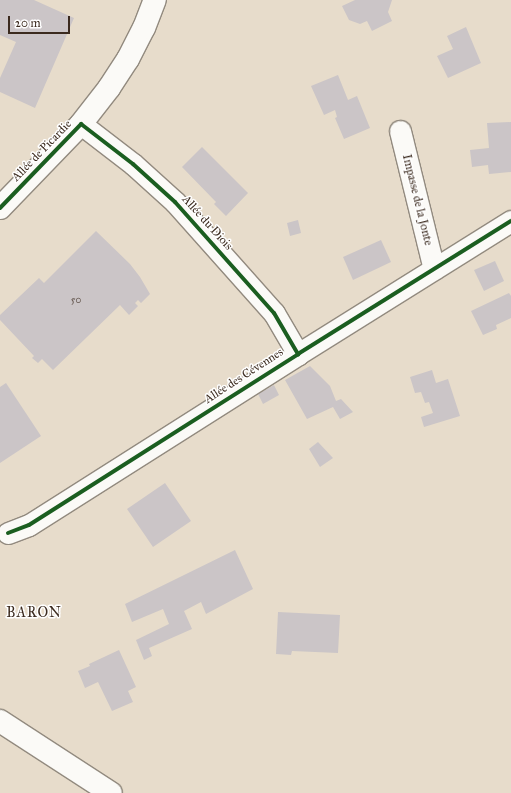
<!DOCTYPE html>
<meta charset="utf-8">
<style>
body{margin:0}
#map{position:relative;width:511px;height:793px;overflow:hidden;background:#e7dccb;font-family:"IM FELL Great Primer",serif}
div>[style]{position:absolute}
.building>*{inset:0;background:#cbc5c7}
.roads{filter:drop-shadow(1px 0 #928a7f) drop-shadow(-1px 0 #928a7f) drop-shadow(0 1px #928a7f) drop-shadow(0 -1px #928a7f)}
.minor>*{height:21px;margin:-10.5px;padding:0 10.5px;transform-origin:10.5px;border-radius:10.5px;background:#fbfaf7}
.primary>*{height:22px;margin:-11px;padding:0 11px;transform-origin:11px;border-radius:11px;background:#fbfaf7}
.motorway>*{height:22px;margin:-11px;padding:0 11px;transform-origin:11px;border-radius:11px;background:#fbfaf7}
.cycleway>*{height:4px;margin:-2px;padding:0 2px;transform-origin:2px;border-radius:2px;background:#1b5e20}
span{translate:-50% -50%;white-space:nowrap;text-align:center;line-height:1.15;-webkit-text-stroke:3px #fff;paint-order:stroke}
.number-label{font-size:10px;color:#5f5148}
.number-label span{-webkit-text-stroke-width:0}
.street-label{font-size:12px;color:#3b2a1e}
.quarter-label{font-size:14px;color:#3b2a1e;letter-spacing:1px}
.scale{position:absolute;left:8px;top:16px;width:62px;height:18px;box-sizing:border-box;border:2px solid #3b2a1e;border-top:0;padding-left:5px;font-size:12px;line-height:14px;white-space:nowrap;color:#3b2a1e;-webkit-text-stroke:3px #fff;paint-order:stroke}
</style>
<div id="map">
<div class="building">
<div style="clip-path:polygon(0 0,34px 0,74px 18px,35px 108px,0 92px,0 78px,16px 42px,0 35px)"></div>
<div style="clip-path:polygon(355px 0,392px 0,388px 12px,392px 21px,372px 31px,367px 21px,360px 24px,349px 20px,342px 6px)"></div>
<div style="clip-path:polygon(466px 27px,481px 63px,448px 78px,437px 56px,453px 49px,447px 36px)"></div>
<div style="clip-path:polygon(338px 75px,348px 100px,357px 96px,370px 128px,344px 139px,335px 118px,337px 117px,335px 110px,324px 115px,311px 86px)"></div>
<div style="clip-path:polygon(511px 122px,511px 172px,489px 174px,488px 165px,472px 167px,470px 150px,489px 148px,487px 123px)"></div>
<div style="clip-path:polygon(202px 147px,248px 193px,226px 216px,214px 204px,216px 202px,182px 167px)"></div>
<div style="clip-path:polygon(298px 220px,301px 233px,290px 236px,287px 223px)"></div>
<div style="clip-path:polygon(96px 231px,130px 264px,140px 277px,150px 294px,141px 303px,138px 300px,135px 303px,138px 306px,129px 315px,120px 305px,53px 370px,42px 359px,38px 363px,32px 358px,34px 356px,0 320px,0 315px,39px 278px,44px 283px)"></div>
<div style="clip-path:polygon(381px 240px,391px 262px,353px 280px,343px 257px)"></div>
<div style="clip-path:polygon(495px 261px,504px 281px,484px 291px,474px 270px)"></div>
<div style="clip-path:polygon(509px 293px,511px 296px,511px 318px,496px 325px,497px 329px,483px 335px,471px 311px)"></div>
<div style="clip-path:polygon(310px 366px,330px 386px,336px 401px,341px 399px,353px 412px,340px 419px,333px 407px,307px 419px,285px 380px)"></div>
<div style="clip-path:polygon(432px 370px,436px 383px,448px 379px,460px 416px,424px 427px,421px 417px,433px 413px,429px 402px,425px 403px,421px 392px,415px 393px,410px 377px)"></div>
<div style="clip-path:polygon(6px 383px,41px 436px,0 463px,0 387px)"></div>
<div style="clip-path:polygon(274px 385px,279px 395px,263px 404px,258px 394px)"></div>
<div style="clip-path:polygon(318px 442px,333px 458px,320px 467px,309px 449px)"></div>
<div style="clip-path:polygon(165px 483px,191px 521px,153px 547px,127px 509px)"></div>
<div style="clip-path:polygon(235px 550px,253px 589px,206px 614px,201px 602px,184px 611px,192px 629px,149px 648px,152px 656px,144px 660px,136px 640px,169px 624px,163px 609px,132px 622px,125px 604px)"></div>
<div style="clip-path:polygon(278px 612px,340px 615px,338px 653px,292px 651px,291px 655px,276px 654px)"></div>
<div style="clip-path:polygon(119px 650px,136px 687px,128px 691px,133px 702px,112px 711px,98px 682px,85px 688px,78px 671px,90px 666px,89px 664px)"></div>
</div>
<div class="roads">
<div class="minor">
<div style="left:81px;top:124px;width:66px;rotate:37.6deg"></div>
<div style="left:133px;top:164px;width:57px;rotate:42.1deg"></div>
<div style="left:175px;top:202px;width:149px;rotate:48.3deg"></div>
<div style="left:274px;top:313px;width:48px;rotate:59.7deg"></div>
<div style="left:400px;top:131px;width:142px;rotate:76.2deg"></div>
<div style="left:8px;top:533px;width:22px;rotate:-21deg"></div>
<div style="left:29px;top:525px;width:319px;rotate:-32.4deg"></div>
<div style="left:298px;top:354px;width:251px;rotate:-32deg"></div>
</div>
<div class="primary">
<div style="left:0;top:208px;width:117px;rotate:-46deg"></div>
<div style="left:81px;top:124px;width:46px;rotate:-52.1deg"></div>
<div style="left:109px;top:88px;width:35px;rotate:-57deg"></div>
<div style="left:128px;top:59px;width:35px;rotate:-63deg"></div>
<div style="left:144px;top:28px;width:30px;rotate:-69deg"></div>
</div>
<div class="motorway">
<div style="left:0;top:721px;width:132px;rotate:33deg"></div>
</div>
</div>
<div class="cycleway">
<div style="left:0;top:208px;width:117px;rotate:-46deg"></div>
<div style="left:81px;top:124px;width:66px;rotate:37.6deg"></div>
<div style="left:133px;top:164px;width:57px;rotate:42.1deg"></div>
<div style="left:175px;top:202px;width:149px;rotate:48.3deg"></div>
<div style="left:274px;top:313px;width:48px;rotate:59.7deg"></div>
<div style="left:8px;top:533px;width:22px;rotate:-21deg"></div>
<div style="left:29px;top:525px;width:319px;rotate:-32.4deg"></div>
<div style="left:298px;top:354px;width:251px;rotate:-32deg"></div>
</div>
<div class="number-label">
<span style="left:76px;top:301px">50</span>
</div>
<div class="street-label">
<span style="left:42px;top:151px;rotate:-46deg">Allée de Picardie</span>
<span style="left:417px;top:200px;rotate:76deg">Impasse de la Jonte</span>
<span style="left:207px;top:223px;rotate:48deg">Allée du Diois</span>
<span style="left:244px;top:376px;rotate:-33deg">Allée des Cévennes</span>
</div>
<div class="quarter-label">
<span style="left:34px;top:613px">BARON</span>
</div>
<div class="scale">20 m</div>
</div>
